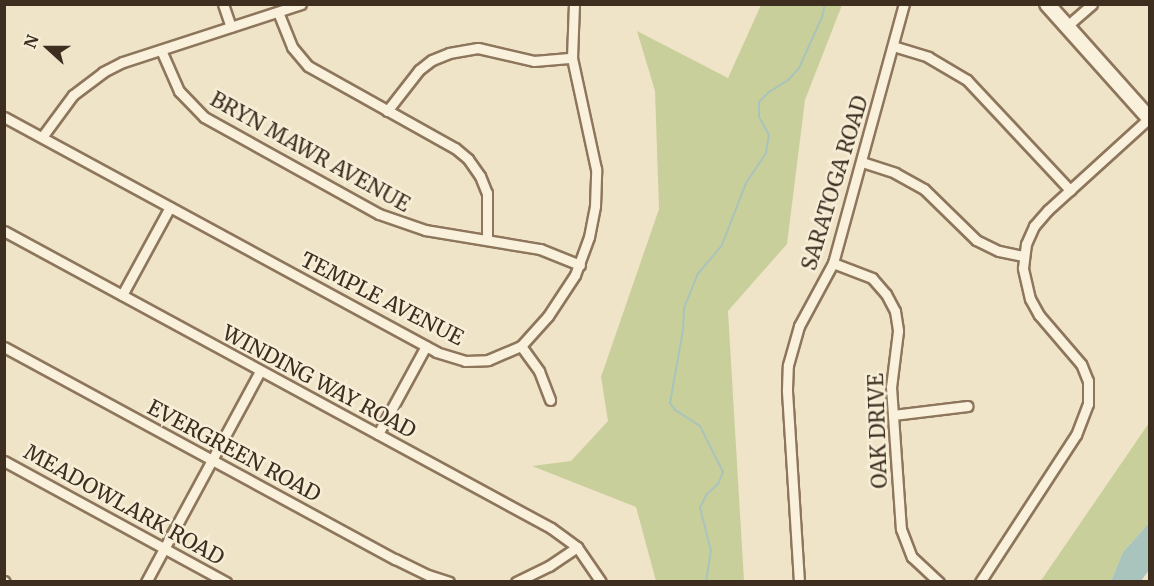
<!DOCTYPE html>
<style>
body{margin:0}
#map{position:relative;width:1154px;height:586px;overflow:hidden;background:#f0e4c8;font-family:Merriweather,serif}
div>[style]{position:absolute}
.green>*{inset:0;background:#c9cf9b}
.water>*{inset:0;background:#a9c4bc}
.stream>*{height:2px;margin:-1px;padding:0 1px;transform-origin:1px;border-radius:1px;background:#a9c4bc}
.roads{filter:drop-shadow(2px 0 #8d765c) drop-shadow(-2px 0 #8d765c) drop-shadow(0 2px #8d765c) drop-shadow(0 -2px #8d765c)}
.street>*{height:9px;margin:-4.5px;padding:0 4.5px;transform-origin:4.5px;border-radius:4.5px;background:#faf1dc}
.secondary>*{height:14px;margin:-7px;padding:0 7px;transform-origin:7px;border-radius:7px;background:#faf1dc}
span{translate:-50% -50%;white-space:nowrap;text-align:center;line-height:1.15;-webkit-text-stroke:5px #f7eed8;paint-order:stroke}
.street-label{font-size:21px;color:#3d2e20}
.frame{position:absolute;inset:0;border:6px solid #3d2e20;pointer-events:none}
.north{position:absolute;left:18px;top:18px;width:60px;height:60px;-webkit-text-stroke:4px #f7eed8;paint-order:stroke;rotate:291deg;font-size:16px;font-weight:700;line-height:24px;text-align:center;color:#3d2e20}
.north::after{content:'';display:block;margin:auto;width:21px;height:27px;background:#3d2e20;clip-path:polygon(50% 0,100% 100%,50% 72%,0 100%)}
</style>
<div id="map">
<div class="green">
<div style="clip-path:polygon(761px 5px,842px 5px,805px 100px,787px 244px,728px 311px,744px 581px,656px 581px,636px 507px,532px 466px,571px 461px,608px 421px,601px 377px,659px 209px,655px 91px,637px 31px,728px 78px)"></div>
<div style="clip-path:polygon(1149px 423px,1149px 523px,1123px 552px,1111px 581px,1040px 582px)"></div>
</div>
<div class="water">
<div style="clip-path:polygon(1149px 523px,1149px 570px,1141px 581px,1111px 581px,1123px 552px)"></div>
</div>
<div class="stream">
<div style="left:706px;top:582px;width:31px;rotate:-81deg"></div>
<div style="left:711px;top:551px;width:44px;rotate:-104.3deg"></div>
<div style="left:700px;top:508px;width:14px;rotate:-65deg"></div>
<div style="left:706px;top:495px;width:16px;rotate:-43deg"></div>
<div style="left:718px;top:484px;width:13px;rotate:-67deg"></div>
<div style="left:723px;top:472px;width:51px;rotate:-116.6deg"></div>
<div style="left:700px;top:426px;width:30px;rotate:-147deg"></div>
<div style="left:675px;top:410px;width:9px;rotate:-126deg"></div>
<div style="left:670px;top:403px;width:74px;rotate:-79.9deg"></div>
<div style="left:683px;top:330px;width:22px;rotate:-87deg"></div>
<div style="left:684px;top:308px;width:35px;rotate:-68deg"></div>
<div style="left:697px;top:275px;width:39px;rotate:-50deg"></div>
<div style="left:722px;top:245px;width:66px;rotate:-68.8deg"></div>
<div style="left:746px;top:183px;width:36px;rotate:-56deg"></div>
<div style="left:766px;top:153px;width:18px;rotate:-81deg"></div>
<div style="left:769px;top:135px;width:21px;rotate:-119deg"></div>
<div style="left:759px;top:117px;width:15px;rotate:-90deg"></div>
<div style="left:759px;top:102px;width:14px;rotate:-45deg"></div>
<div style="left:769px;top:92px;width:22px;rotate:-32deg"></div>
<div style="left:788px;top:80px;width:16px;rotate:-47deg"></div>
<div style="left:799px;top:68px;width:56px;rotate:-65.7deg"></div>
<div style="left:822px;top:17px;width:13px;rotate:-77deg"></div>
</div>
<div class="roads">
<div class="street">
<div style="left:223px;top:4px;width:24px;rotate:71deg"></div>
<div style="left:278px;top:12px;width:38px;rotate:68deg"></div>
<div style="left:292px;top:47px;width:25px;rotate:50deg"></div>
<div style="left:308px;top:66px;width:168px;rotate:29.2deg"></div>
<div style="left:455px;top:148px;width:17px;rotate:40deg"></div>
<div style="left:468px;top:159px;width:21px;rotate:55deg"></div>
<div style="left:480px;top:176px;width:18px;rotate:68deg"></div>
<div style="left:487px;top:193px;width:46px;rotate:90deg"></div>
<div style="left:1067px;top:26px;width:33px;rotate:-41deg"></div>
<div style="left:893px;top:46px;width:37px;rotate:17deg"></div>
<div style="left:928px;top:57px;width:45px;rotate:30.5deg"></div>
<div style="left:967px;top:80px;width:151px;rotate:46.9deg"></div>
<div style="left:161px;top:50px;width:45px;rotate:66.3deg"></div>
<div style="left:179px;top:91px;width:36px;rotate:46deg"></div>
<div style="left:204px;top:117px;width:200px;rotate:29deg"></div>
<div style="left:379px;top:214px;width:49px;rotate:19.2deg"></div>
<div style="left:425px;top:230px;width:117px;rotate:9.4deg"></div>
<div style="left:540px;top:249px;width:43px;rotate:21.8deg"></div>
<div style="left:387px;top:111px;width:52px;rotate:-52deg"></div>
<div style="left:419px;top:70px;width:16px;rotate:-38deg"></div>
<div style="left:432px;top:60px;width:18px;rotate:-22deg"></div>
<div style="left:449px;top:53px;width:29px;rotate:-10deg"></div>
<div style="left:478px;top:48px;width:57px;rotate:13.1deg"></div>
<div style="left:534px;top:61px;width:38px;rotate:-5deg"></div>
<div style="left:4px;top:117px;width:492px;rotate:28.5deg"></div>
<div style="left:436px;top:352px;width:30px;rotate:17deg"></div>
<div style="left:465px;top:361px;width:23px;rotate:-2deg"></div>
<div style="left:488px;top:360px;width:36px;rotate:-23deg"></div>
<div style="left:521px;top:346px;width:40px;rotate:-48deg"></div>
<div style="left:548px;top:316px;width:49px;rotate:-56.6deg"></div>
<div style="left:575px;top:275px;width:40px;rotate:-69.8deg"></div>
<div style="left:589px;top:237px;width:32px;rotate:-79deg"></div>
<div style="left:595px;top:206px;width:37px;rotate:-88deg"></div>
<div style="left:596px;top:169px;width:114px;rotate:-102.2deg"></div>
<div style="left:572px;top:58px;width:54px;rotate:-87.9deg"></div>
<div style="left:42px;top:137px;width:52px;rotate:-53.6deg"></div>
<div style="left:73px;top:95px;width:38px;rotate:-37deg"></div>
<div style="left:103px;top:72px;width:22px;rotate:-27deg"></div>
<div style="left:123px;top:62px;width:187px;rotate:-18deg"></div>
<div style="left:862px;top:162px;width:35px;rotate:18deg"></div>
<div style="left:895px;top:173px;width:33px;rotate:29deg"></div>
<div style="left:924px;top:189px;width:73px;rotate:44.4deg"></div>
<div style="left:976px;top:240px;width:25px;rotate:26deg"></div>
<div style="left:999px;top:251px;width:25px;rotate:12deg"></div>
<div style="left:4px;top:231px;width:622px;rotate:28.5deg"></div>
<div style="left:551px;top:528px;width:32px;rotate:36deg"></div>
<div style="left:577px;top:547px;width:42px;rotate:55.6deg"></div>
<div style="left:833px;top:263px;width:42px;rotate:21deg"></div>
<div style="left:872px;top:278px;width:21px;rotate:49deg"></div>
<div style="left:886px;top:294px;width:19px;rotate:62deg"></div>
<div style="left:895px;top:311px;width:20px;rotate:81deg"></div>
<div style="left:898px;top:331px;width:56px;rotate:97.1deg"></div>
<div style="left:891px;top:387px;width:142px;rotate:86deg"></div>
<div style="left:901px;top:529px;width:30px;rotate:69deg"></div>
<div style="left:912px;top:557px;width:37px;rotate:43deg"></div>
<div style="left:122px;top:295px;width:100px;rotate:-61.4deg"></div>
<div style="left:521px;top:346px;width:31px;rotate:54deg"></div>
<div style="left:539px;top:371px;width:31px;rotate:69deg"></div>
<div style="left:4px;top:347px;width:445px;rotate:28.5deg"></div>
<div style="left:395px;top:559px;width:37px;rotate:26deg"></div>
<div style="left:428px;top:575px;width:22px;rotate:18deg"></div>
<div style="left:893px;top:415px;width:75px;rotate:-6.9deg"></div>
<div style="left:378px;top:434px;width:100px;rotate:-61.4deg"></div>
<div style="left:4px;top:461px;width:253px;rotate:28.6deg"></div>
<div style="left:4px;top:581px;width:1px;rotate:45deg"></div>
<div style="left:146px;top:582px;width:240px;rotate:-61.6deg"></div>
<div style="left:516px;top:582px;width:37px;rotate:-26deg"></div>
<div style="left:549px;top:566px;width:34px;rotate:-34deg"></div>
<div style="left:799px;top:582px;width:193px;rotate:-93.6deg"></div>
<div style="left:787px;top:389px;width:24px;rotate:-88deg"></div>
<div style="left:788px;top:365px;width:41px;rotate:-74.2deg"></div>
<div style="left:799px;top:326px;width:72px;rotate:-61.6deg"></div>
<div style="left:833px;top:263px;width:269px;rotate:-74.7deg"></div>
<div style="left:980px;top:582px;width:176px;rotate:-56.9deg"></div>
<div style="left:1076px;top:435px;width:33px;rotate:-69deg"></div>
<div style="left:1088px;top:404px;width:23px;rotate:-90deg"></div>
<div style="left:1088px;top:381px;width:18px;rotate:-112deg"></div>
<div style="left:1081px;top:364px;width:65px;rotate:-130.6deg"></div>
<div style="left:1039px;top:315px;width:18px;rotate:-119deg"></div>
<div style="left:1030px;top:299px;width:32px;rotate:-103deg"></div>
<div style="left:1023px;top:268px;width:24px;rotate:-83deg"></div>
<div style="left:1026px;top:244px;width:20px;rotate:-66deg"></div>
<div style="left:1034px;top:226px;width:21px;rotate:-49deg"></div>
<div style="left:1048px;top:210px;width:137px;rotate:-42.3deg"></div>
</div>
<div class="secondary">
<div style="left:1047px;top:4px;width:154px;rotate:48.2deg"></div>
</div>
</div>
<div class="street-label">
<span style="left:310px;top:152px;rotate:29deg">BRYN MAWR AVENUE</span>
<span style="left:835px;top:183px;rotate:-73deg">SARATOGA ROAD</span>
<span style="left:382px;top:299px;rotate:27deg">TEMPLE AVENUE</span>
<span style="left:319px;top:382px;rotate:28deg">WINDING WAY ROAD</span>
<span style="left:878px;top:431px;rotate:-92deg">OAK DRIVE</span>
<span style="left:234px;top:451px;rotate:28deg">EVERGREEN ROAD</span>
<span style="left:124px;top:505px;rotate:29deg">MEADOWLARK ROAD</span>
</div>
<div class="frame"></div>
<div class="north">N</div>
</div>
